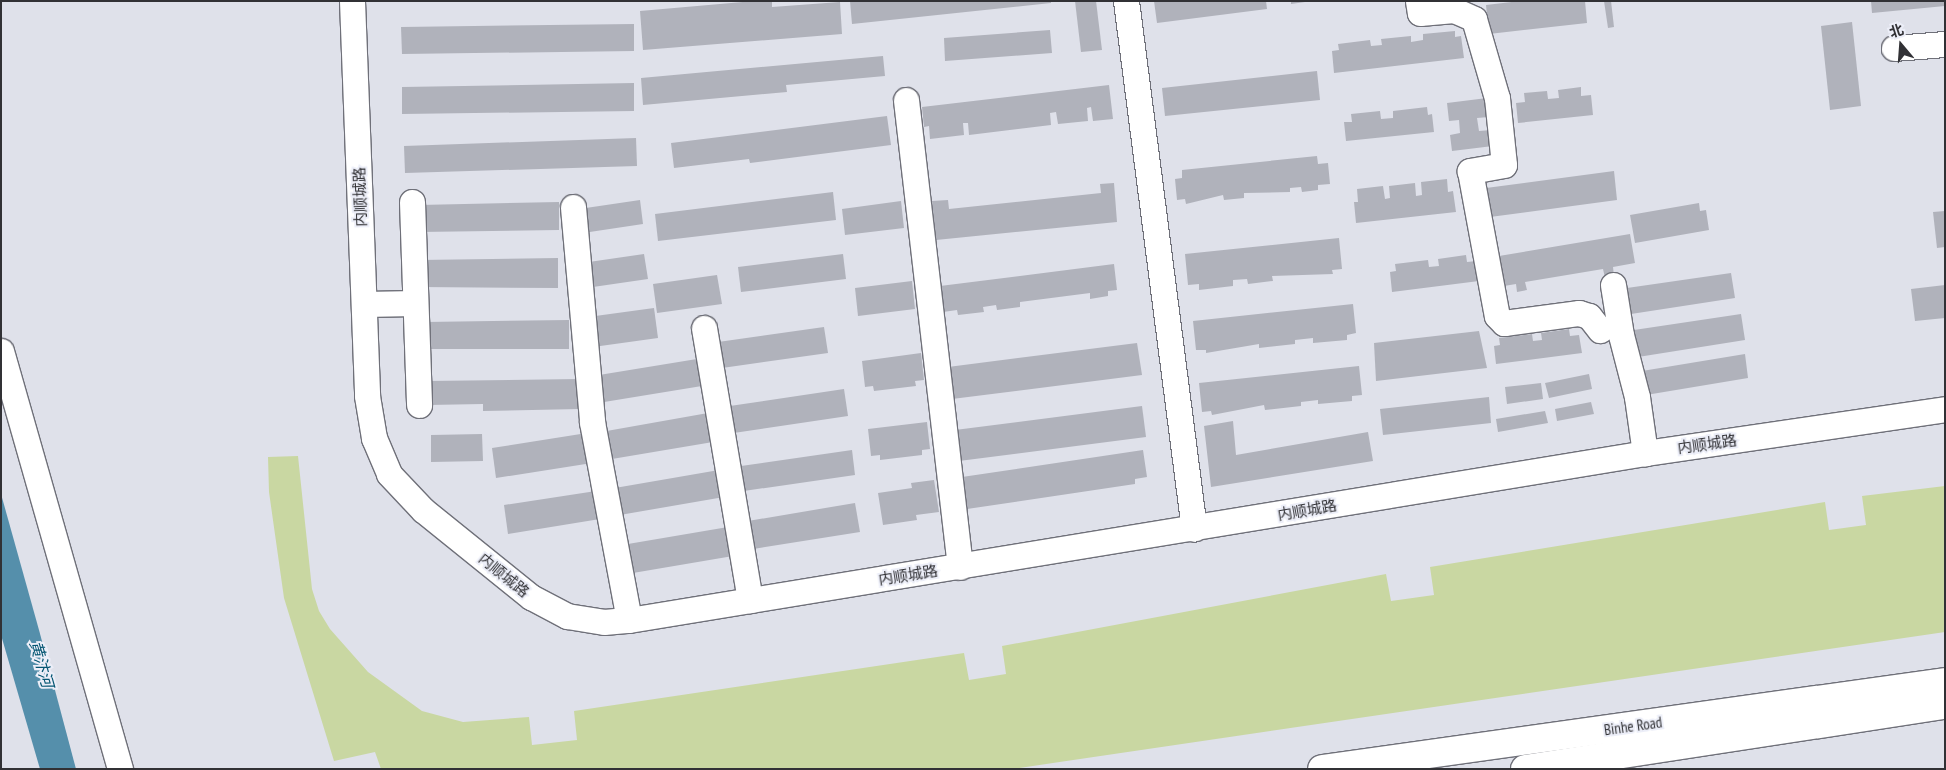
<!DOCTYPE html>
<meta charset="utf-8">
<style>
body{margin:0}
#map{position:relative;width:1946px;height:770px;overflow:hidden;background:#dfe1ea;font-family:"PT Sans Narrow","Noto Sans SC",sans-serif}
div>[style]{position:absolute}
.green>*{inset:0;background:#c9d7a2}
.water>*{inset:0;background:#558fab}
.building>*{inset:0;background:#b0b2bb}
.roads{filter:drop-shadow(1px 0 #6f7079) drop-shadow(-1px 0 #6f7079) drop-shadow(0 1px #6f7079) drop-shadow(0 -1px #6f7079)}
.minor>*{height:25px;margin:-12.5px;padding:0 12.5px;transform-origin:12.5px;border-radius:12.5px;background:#fff}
.major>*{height:28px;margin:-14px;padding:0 14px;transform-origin:14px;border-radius:14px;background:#fff}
span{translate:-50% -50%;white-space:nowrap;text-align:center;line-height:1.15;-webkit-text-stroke:4px #eceef8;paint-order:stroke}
.street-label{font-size:15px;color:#313135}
.water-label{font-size:16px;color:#045572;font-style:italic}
.frame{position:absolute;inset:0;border:2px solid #313135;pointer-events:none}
.north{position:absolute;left:1876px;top:20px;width:50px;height:50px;-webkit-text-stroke:4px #eceef8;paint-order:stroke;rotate:342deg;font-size:14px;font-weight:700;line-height:20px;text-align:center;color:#313135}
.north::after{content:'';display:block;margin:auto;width:18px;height:22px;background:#313135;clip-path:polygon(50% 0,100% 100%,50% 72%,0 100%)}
</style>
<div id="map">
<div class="green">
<div style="clip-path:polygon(298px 456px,312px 589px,319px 611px,330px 629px,368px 672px,422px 711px,463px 722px,529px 717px,532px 745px,577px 740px,574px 711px,964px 653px,969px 680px,1006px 674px,1002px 646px,1386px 574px,1391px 601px,1434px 595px,1430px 567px,1825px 502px,1829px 530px,1866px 525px,1862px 496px,1945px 486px,1945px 632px,1012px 769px,381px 769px,375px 752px,334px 761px,284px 598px,269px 492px,268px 457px)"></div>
</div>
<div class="water">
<div style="clip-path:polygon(1px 494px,39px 630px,76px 769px,40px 769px,1px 635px)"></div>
</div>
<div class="building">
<div style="clip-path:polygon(754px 1px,772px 1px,772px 7px,840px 2px,842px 34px,643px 50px,640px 11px)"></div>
<div style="clip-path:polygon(850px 1px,1051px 1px,1051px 3px,852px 24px)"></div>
<div style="clip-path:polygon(1075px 1px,1096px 1px,1102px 50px,1081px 52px)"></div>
<div style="clip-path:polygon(1154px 1px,1266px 1px,1267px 9px,1157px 23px)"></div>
<div style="clip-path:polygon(1291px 1px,1305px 1px,1305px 2px,1291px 4px)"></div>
<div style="clip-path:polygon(1520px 1px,1585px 1px,1587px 23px,1489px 34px,1486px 5px)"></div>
<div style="clip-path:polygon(1604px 1px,1611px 1px,1614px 27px,1608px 28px)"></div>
<div style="clip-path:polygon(1871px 1px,1945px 1px,1945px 6px,1872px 13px)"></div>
<div style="clip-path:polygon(1852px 22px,1861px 106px,1830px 110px,1821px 26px)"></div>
<div style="clip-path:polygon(634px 24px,634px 51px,402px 54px,401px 27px)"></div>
<div style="clip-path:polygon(1050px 30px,1052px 53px,945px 61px,944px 38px)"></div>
<div style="clip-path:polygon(1455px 31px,1455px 37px,1461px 36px,1464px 58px,1334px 73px,1332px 51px,1339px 50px,1338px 44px,1370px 40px,1371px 46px,1382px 45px,1381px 39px,1411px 36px,1411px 42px,1423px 40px,1423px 34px)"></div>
<div style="clip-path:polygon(883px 56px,885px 76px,786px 85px,787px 92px,643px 105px,641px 78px)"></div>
<div style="clip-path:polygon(1317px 71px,1320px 100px,1165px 116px,1162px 88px)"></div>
<div style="clip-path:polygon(634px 83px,634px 111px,402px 114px,402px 87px)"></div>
<div style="clip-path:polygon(1109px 85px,1113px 119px,1093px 121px,1091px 107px,1087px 108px,1088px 121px,1058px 124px,1056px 112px,1050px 113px,1051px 125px,969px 135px,968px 123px,963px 123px,964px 135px,930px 139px,929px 126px,924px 127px,922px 107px)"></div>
<div style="clip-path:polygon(1581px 87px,1581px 96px,1591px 95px,1593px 115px,1518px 123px,1516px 103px,1525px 102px,1524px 93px,1547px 91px,1548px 99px,1559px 98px,1558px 90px)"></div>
<div style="clip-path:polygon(1487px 98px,1489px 117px,1477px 118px,1479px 131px,1491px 130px,1493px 146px,1452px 151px,1450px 135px,1460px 133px,1459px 120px,1449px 121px,1447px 103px)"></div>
<div style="clip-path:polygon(1427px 107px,1428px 115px,1432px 114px,1434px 132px,1346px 141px,1344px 122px,1352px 122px,1351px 114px,1380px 111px,1381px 119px,1393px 118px,1393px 111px)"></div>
<div style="clip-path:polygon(887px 116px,891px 145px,750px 163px,749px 159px,674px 168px,671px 143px)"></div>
<div style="clip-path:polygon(636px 138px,637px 166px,405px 173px,404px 146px)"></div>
<div style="clip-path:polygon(1317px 156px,1318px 164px,1328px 163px,1330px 184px,1318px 185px,1318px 190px,1302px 192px,1301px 187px,1290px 188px,1290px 192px,1244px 193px,1244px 198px,1224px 200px,1223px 195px,1186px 204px,1185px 199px,1177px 200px,1175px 179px,1182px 178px,1182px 170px)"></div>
<div style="clip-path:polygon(1614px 171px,1617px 200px,1490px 217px,1486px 188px)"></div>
<div style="clip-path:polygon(1447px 179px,1448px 192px,1453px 191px,1456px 212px,1356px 223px,1354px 202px,1358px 202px,1357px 189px,1383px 186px,1385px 199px,1390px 198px,1389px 186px,1415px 183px,1416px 196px,1422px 195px,1421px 182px)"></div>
<div style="clip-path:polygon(1114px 183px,1117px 222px,936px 240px,932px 201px,948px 200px,949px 209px,1101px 193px,1100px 184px)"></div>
<div style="clip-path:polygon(833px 192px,836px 220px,658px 241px,655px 214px)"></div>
<div style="clip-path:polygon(640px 200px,643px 224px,583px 233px,579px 209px)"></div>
<div style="clip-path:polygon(901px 201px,904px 228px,845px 235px,842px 209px)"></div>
<div style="clip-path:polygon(559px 202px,559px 230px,419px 232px,419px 205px)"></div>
<div style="clip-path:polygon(1699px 203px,1700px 211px,1706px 210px,1709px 230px,1635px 243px,1630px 215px)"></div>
<div style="clip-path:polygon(1945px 211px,1945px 247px,1937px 248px,1933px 212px)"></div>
<div style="clip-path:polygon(1630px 234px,1635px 263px,1613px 267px,1614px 276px,1605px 278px,1603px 269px,1525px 282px,1527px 290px,1517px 292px,1516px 284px,1504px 286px,1499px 256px)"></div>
<div style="clip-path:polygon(1339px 238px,1342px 269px,1332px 270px,1333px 274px,1272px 276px,1273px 281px,1248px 284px,1247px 279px,1233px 280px,1233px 286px,1199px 290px,1199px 284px,1188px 285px,1185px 254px)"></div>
<div style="clip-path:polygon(644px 254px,648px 279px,586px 288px,582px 263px)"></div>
<div style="clip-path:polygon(843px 254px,846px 279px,741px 292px,738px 267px)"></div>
<div style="clip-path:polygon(1466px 255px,1467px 262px,1477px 261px,1479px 281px,1392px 292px,1390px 272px,1396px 271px,1395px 264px,1428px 260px,1429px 267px,1439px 266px,1438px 259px)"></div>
<div style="clip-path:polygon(558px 258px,558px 288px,419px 287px,419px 260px)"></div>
<div style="clip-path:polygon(1114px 264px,1117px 290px,1108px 291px,1108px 296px,1090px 299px,1090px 293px,1020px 302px,1020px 307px,997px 310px,996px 305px,983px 307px,984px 312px,958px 315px,957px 310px,943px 312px,940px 286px)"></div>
<div style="clip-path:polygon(1731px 273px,1735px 298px,1631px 314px,1627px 288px)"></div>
<div style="clip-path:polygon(717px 275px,722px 304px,657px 313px,653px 284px)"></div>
<div style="clip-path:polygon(912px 281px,915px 309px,858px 316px,855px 288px)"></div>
<div style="clip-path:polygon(1945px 285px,1945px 318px,1915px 321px,1911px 289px)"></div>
<div style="clip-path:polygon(1353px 304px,1356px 333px,1347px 335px,1347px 340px,1313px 343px,1313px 338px,1295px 340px,1295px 344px,1259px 348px,1259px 344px,1206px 353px,1206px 350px,1196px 350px,1193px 321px)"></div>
<div style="clip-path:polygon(654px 308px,658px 338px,593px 347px,588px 317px)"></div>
<div style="clip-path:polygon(1741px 314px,1745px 340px,1638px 357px,1634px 330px)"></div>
<div style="clip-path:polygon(569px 320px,569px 349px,426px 349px,425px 322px)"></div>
<div style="clip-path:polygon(824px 327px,828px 353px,715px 369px,711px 343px)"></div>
<div style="clip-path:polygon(1569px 329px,1570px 336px,1579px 335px,1582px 353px,1496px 364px,1494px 346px,1500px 345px,1499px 338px,1532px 334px,1533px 341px,1542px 340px,1541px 333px)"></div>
<div style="clip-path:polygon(1479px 331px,1487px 368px,1376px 381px,1374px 343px)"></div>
<div style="clip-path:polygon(1137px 343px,1142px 375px,952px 399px,948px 367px)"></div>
<div style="clip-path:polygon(921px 353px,924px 380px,915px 381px,916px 386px,874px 391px,873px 386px,865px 387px,862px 361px)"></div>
<div style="clip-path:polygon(1745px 354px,1748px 378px,1646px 395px,1642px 371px)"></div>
<div style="clip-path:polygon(703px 358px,708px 385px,598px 403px,593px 376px)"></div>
<div style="clip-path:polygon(1359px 366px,1362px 395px,1352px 396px,1352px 401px,1318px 404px,1318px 400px,1301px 402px,1301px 406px,1265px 410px,1264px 405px,1212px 415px,1211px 411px,1202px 412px,1199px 383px)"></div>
<div style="clip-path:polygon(1589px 374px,1592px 389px,1549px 398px,1545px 383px)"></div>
<div style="clip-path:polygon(579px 379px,580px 409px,483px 411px,483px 404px,428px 405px,427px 381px)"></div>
<div style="clip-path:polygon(1541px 383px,1543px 399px,1507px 404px,1505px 387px)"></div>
<div style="clip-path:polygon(844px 389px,848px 416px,727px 434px,723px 407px)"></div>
<div style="clip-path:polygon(1489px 397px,1491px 423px,1383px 435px,1380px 409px)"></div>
<div style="clip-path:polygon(1591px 402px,1594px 414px,1557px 421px,1555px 409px)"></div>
<div style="clip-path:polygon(1142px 406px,1146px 437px,959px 461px,955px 430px)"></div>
<div style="clip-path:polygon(1545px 411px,1548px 423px,1498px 432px,1496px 419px)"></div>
<div style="clip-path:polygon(708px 413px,713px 442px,606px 460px,601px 432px)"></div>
<div style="clip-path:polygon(1233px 421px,1236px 455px,1368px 432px,1373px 461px,1211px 487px,1204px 426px)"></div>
<div style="clip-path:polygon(927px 422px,930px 449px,922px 450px,922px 455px,880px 460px,880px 455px,871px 456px,868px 429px)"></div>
<div style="clip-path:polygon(587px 433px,592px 463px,496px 478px,492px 448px)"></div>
<div style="clip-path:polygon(482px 434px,483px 461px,431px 462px,431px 435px)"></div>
<div style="clip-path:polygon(852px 450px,855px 475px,737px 492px,734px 467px)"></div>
<div style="clip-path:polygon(1143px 450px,1147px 477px,1135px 479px,1135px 484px,967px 509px,962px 477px)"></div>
<div style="clip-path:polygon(719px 470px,724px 497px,614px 516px,609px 489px)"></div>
<div style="clip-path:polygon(934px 480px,939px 512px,916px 515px,917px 520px,883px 525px,878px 493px,912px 488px,911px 483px)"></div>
<div style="clip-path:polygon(596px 491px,600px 519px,508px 534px,504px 505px)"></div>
<div style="clip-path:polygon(855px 503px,860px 532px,747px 550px,742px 522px)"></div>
<div style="clip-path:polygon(728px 527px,733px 556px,627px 574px,622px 545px)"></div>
</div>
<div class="roads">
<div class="minor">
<div style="left:352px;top:1px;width:395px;rotate:87.8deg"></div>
<div style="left:367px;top:396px;width:43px;rotate:80.5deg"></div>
<div style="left:374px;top:438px;width:39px;rotate:67deg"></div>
<div style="left:389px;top:474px;width:50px;rotate:46.6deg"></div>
<div style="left:423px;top:510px;width:139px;rotate:38.9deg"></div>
<div style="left:531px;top:597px;width:41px;rotate:27.8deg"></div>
<div style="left:567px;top:616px;width:37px;rotate:9deg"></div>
<div style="left:604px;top:622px;width:25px;rotate:-5deg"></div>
<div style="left:629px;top:620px;width:1030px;rotate:-9.33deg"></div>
<div style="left:1645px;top:453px;width:303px;rotate:-8.3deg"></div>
<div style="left:1126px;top:1px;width:532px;rotate:82.66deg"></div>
<div style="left:1418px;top:1px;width:12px;rotate:81deg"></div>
<div style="left:1420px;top:13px;width:34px;rotate:-5deg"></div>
<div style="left:1454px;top:10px;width:22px;rotate:24deg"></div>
<div style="left:1474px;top:19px;width:82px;rotate:73.8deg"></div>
<div style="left:1497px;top:98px;width:67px;rotate:84deg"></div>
<div style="left:1504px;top:165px;width:35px;rotate:170deg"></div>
<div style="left:1470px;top:171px;width:147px;rotate:79.5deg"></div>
<div style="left:1497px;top:316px;width:10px;rotate:45deg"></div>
<div style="left:1504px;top:323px;width:76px;rotate:-7.6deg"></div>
<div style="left:1579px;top:313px;width:10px;rotate:17deg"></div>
<div style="left:1589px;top:316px;width:18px;rotate:52deg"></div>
<div style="left:1894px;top:48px;width:51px;rotate:-4.5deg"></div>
<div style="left:906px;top:100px;width:470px;rotate:83.4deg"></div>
<div style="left:412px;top:202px;width:203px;rotate:88deg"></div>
<div style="left:573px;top:207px;width:216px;rotate:84.9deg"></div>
<div style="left:592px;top:422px;width:201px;rotate:79.4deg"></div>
<div style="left:1613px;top:285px;width:51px;rotate:80.9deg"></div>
<div style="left:1621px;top:335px;width:64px;rotate:75.5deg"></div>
<div style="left:1637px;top:397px;width:57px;rotate:81.9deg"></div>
<div style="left:364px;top:304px;width:51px;rotate:-1.1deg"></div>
<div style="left:704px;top:328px;width:276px;rotate:80.4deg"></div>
<div style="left:1px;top:351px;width:435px;rotate:74.1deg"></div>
</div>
<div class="major">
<div style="left:1322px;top:769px;width:629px;rotate:-7.95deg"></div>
<div style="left:1525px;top:769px;width:425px;rotate:-8.7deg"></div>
</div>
</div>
<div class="street-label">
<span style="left:360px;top:197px;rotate:-92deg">内顺城路</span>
<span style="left:1707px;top:444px;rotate:-8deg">内顺城路</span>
<span style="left:1307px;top:510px;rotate:-10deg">内顺城路</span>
<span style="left:504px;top:575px;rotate:39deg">内顺城路</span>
<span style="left:908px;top:575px;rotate:-9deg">内顺城路</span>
<span style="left:1633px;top:726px;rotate:-8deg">Binhe Road</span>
</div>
<div class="water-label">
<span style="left:42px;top:664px;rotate:74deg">黄汴河</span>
</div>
<div class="frame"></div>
<div class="north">北</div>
</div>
